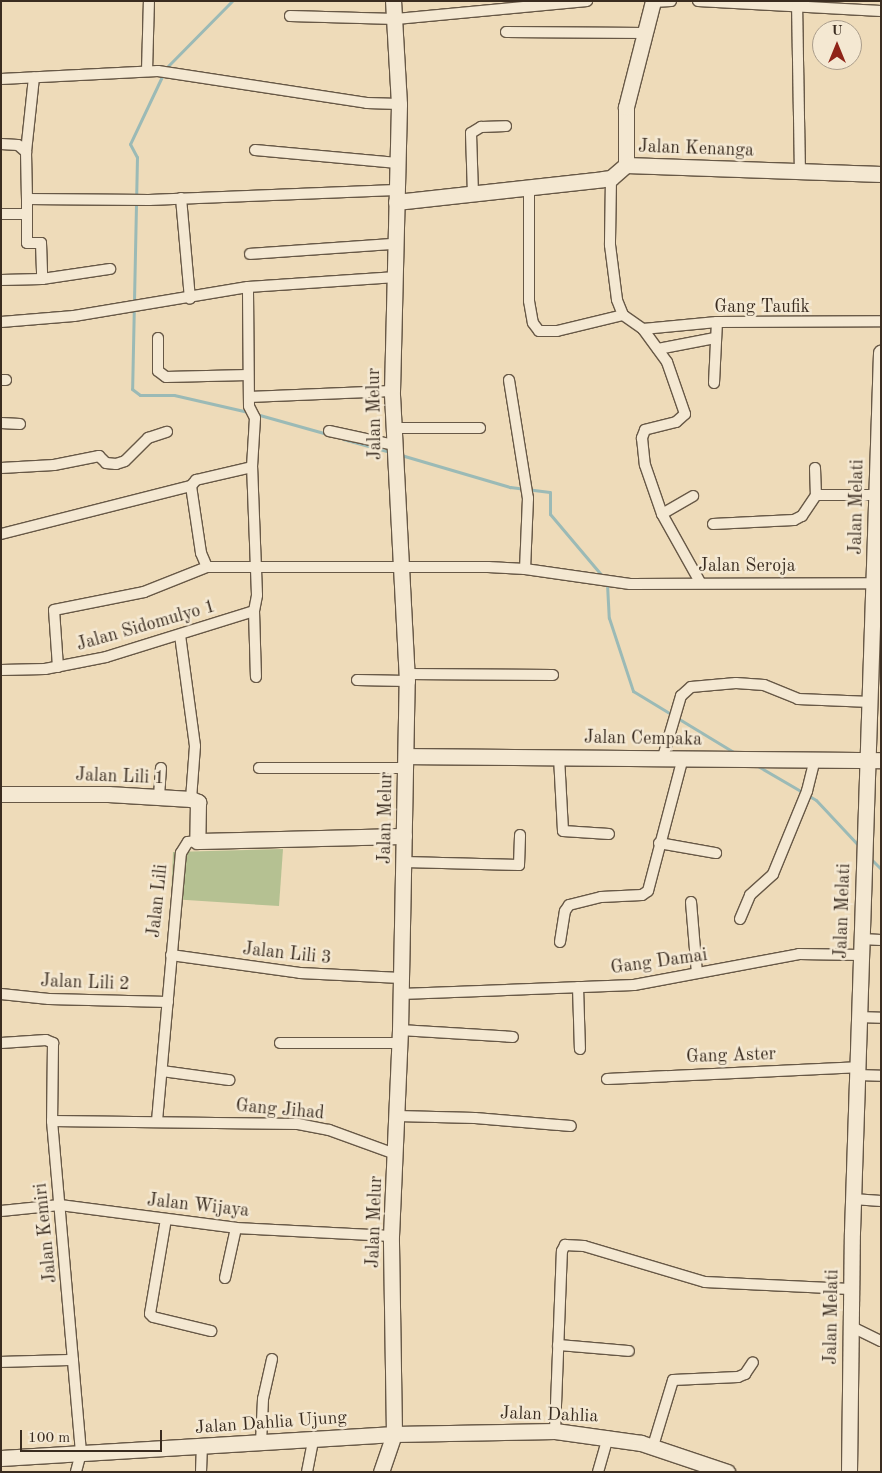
<!DOCTYPE html>
<style>
body{margin:0}
#map{position:relative;width:882px;height:1473px;overflow:hidden;background:#eedbb9;font-family:"Old Standard TT",serif}
div>[style]{position:absolute}
.green>*{inset:0;background:#b5c192}
.stream>*{height:3px;margin:-1.5px;padding:0 1.5px;transform-origin:1.5px;border-radius:1.5px;background:#9bbab6}
.roads{filter:drop-shadow(1px 0 #675846) drop-shadow(-1px 0 #675846) drop-shadow(0 1px #675846) drop-shadow(0 -1px #675846)}
.street>*{height:10px;margin:-5px;padding:0 5px;transform-origin:5px;border-radius:5px;background:#f4e8d2}
.secondary>*{height:15px;margin:-7.5px;padding:0 7.5px;transform-origin:7.5px;border-radius:7.5px;background:#f4e8d2}
span{translate:-50% -50%;white-space:nowrap;text-align:center;line-height:1.15;-webkit-text-stroke:5px #f4e8d2;paint-order:stroke}
.street-label{font-size:18px;color:#3a2c20}
.frame{position:absolute;inset:0;border:2px solid #3a2c20;pointer-events:none}
.north{position:absolute;left:812px;top:20px;width:50px;height:50px;box-sizing:border-box;background:#f4e8d2;border:1px solid #aa9d8b;border-radius:50%;rotate:0deg;font-size:14px;font-weight:700;line-height:20px;text-align:center;color:#3a2c20}
.north::after{content:'';display:block;margin:auto;width:18px;height:22px;background:#8f2418;clip-path:polygon(50% 0,100% 100%,50% 72%,0 100%)}
.scale{position:absolute;left:20px;top:1430px;width:142px;height:22px;box-sizing:border-box;border:2px solid #3a2c20;border-top:0;padding-left:6px;font-size:15px;line-height:18px;white-space:nowrap;color:#3a2c20;-webkit-text-stroke:4px #f4e8d2;paint-order:stroke}
</style>
<div id="map">
<div class="green">
<div style="clip-path:polygon(283px 849px,279px 906px,171px 899px,173px 852px)"></div>
</div>
<div class="stream">
<div style="left:232px;top:1px;width:94px;rotate:134.6deg"></div>
<div style="left:166px;top:68px;width:84px;rotate:115.3deg"></div>
<div style="left:130px;top:144px;width:15px;rotate:62deg"></div>
<div style="left:137px;top:157px;width:232px;rotate:91.2deg"></div>
<div style="left:132px;top:389px;width:10px;rotate:37deg"></div>
<div style="left:140px;top:395px;width:34px"></div>
<div style="left:174px;top:395px;width:76px;rotate:12.9deg"></div>
<div style="left:256px;top:414px;width:74px;rotate:15.7deg"></div>
<div style="left:343px;top:439px;width:49px;rotate:15.5deg"></div>
<div style="left:401px;top:455px;width:114px;rotate:16.4deg"></div>
<div style="left:510px;top:487px;width:40px;rotate:7.1deg"></div>
<div style="left:550px;top:492px;width:22px;rotate:90deg"></div>
<div style="left:550px;top:514px;width:84px;rotate:49.8deg"></div>
<div style="left:607px;top:584px;width:34px;rotate:87deg"></div>
<div style="left:609px;top:618px;width:77px;rotate:71.8deg"></div>
<div style="left:633px;top:691px;width:119px;rotate:31.3deg"></div>
<div style="left:756px;top:765px;width:69px;rotate:30.3deg"></div>
<div style="left:816px;top:800px;width:64px;rotate:46.9deg"></div>
<div style="left:869px;top:857px;width:17px;rotate:45deg"></div>
</div>
<div class="roads">
<div class="street">
<div style="left:698px;top:1px;width:183px;rotate:3.1deg"></div>
<div style="left:653px;top:2px;width:18px;rotate:-3deg"></div>
<div style="left:797px;top:2px;width:169px;rotate:89deg"></div>
<div style="left:290px;top:16px;width:106px;rotate:1.6deg"></div>
<div style="left:396px;top:19px;width:192px;rotate:-5.4deg"></div>
<div style="left:506px;top:32px;width:139px;rotate:0.4deg"></div>
<div style="left:147px;top:71px;width:70px;rotate:-88.4deg"></div>
<div style="left:1px;top:79px;width:157px;rotate:-2.9deg"></div>
<div style="left:158px;top:71px;width:211px;rotate:8.7deg"></div>
<div style="left:367px;top:103px;width:32px;rotate:2deg"></div>
<div style="left:1px;top:144px;width:17px;rotate:3deg"></div>
<div style="left:18px;top:145px;width:11px;rotate:41deg"></div>
<div style="left:26px;top:152px;width:47px;rotate:88.8deg"></div>
<div style="left:27px;top:199px;width:122px;rotate:0.5deg"></div>
<div style="left:149px;top:200px;width:247px;rotate:-2.3deg"></div>
<div style="left:255px;top:150px;width:143px;rotate:5.2deg"></div>
<div style="left:26px;top:152px;width:75px;rotate:-83.9deg"></div>
<div style="left:611px;top:178px;width:67px;rotate:90.9deg"></div>
<div style="left:610px;top:245px;width:55px;rotate:82.7deg"></div>
<div style="left:617px;top:300px;width:16px;rotate:68deg"></div>
<div style="left:623px;top:315px;width:24px;rotate:35deg"></div>
<div style="left:643px;top:329px;width:41px;rotate:54deg"></div>
<div style="left:667px;top:362px;width:55px;rotate:70.9deg"></div>
<div style="left:685px;top:414px;width:12px;rotate:138deg"></div>
<div style="left:676px;top:422px;width:32px;rotate:166deg"></div>
<div style="left:645px;top:430px;width:9px;rotate:111deg"></div>
<div style="left:642px;top:438px;width:27px;rotate:84deg"></div>
<div style="left:645px;top:465px;width:52px;rotate:70.9deg"></div>
<div style="left:662px;top:514px;width:78px;rotate:60.8deg"></div>
<div style="left:529px;top:188px;width:113px;rotate:90deg"></div>
<div style="left:529px;top:301px;width:22px;rotate:80deg"></div>
<div style="left:533px;top:323px;width:10px;rotate:53deg"></div>
<div style="left:539px;top:331px;width:18px"></div>
<div style="left:557px;top:331px;width:68px;rotate:-13.6deg"></div>
<div style="left:473px;top:194px;width:61px;rotate:-91.9deg"></div>
<div style="left:471px;top:133px;width:12px;rotate:-31deg"></div>
<div style="left:481px;top:127px;width:25px;rotate:-2deg"></div>
<div style="left:181px;top:198px;width:101px;rotate:84.9deg"></div>
<div style="left:27px;top:199px;width:44px;rotate:90deg"></div>
<div style="left:27px;top:243px;width:14px"></div>
<div style="left:41px;top:243px;width:36px;rotate:88deg"></div>
<div style="left:42px;top:279px;width:69px;rotate:-8.4deg"></div>
<div style="left:1px;top:214px;width:26px"></div>
<div style="left:250px;top:254px;width:144px;rotate:-4deg"></div>
<div style="left:1px;top:280px;width:41px;rotate:-1.4deg"></div>
<div style="left:1px;top:322px;width:73px;rotate:-4.7deg"></div>
<div style="left:74px;top:316px;width:176px;rotate:-9.5deg"></div>
<div style="left:248px;top:287px;width:145px;rotate:-3.9deg"></div>
<div style="left:643px;top:329px;width:74px;rotate:-5.4deg"></div>
<div style="left:717px;top:322px;width:164px;rotate:-0.3deg"></div>
<div style="left:158px;top:338px;width:33px;rotate:90deg"></div>
<div style="left:158px;top:371px;width:10px;rotate:37deg"></div>
<div style="left:166px;top:377px;width:82px;rotate:-1.4deg"></div>
<div style="left:658px;top:349px;width:58px;rotate:-10.9deg"></div>
<div style="left:1px;top:380px;width:5px"></div>
<div style="left:509px;top:380px;width:120px;rotate:80.9deg"></div>
<div style="left:528px;top:498px;width:71px;rotate:92.4deg"></div>
<div style="left:714px;top:383px;width:61px;rotate:-87.2deg"></div>
<div style="left:249px;top:397px;width:143px;rotate:-2.4deg"></div>
<div style="left:1px;top:423px;width:19px;rotate:3deg"></div>
<div style="left:394px;top:428px;width:86px"></div>
<div style="left:329px;top:431px;width:66px;rotate:12.2deg"></div>
<div style="left:1px;top:468px;width:53px;rotate:-3.2deg"></div>
<div style="left:54px;top:465px;width:46px;rotate:-11.3deg"></div>
<div style="left:99px;top:456px;width:10px;rotate:45deg"></div>
<div style="left:106px;top:463px;width:10px;rotate:6deg"></div>
<div style="left:116px;top:464px;width:9px;rotate:-18deg"></div>
<div style="left:125px;top:461px;width:33px;rotate:-45deg"></div>
<div style="left:148px;top:438px;width:20px;rotate:-18deg"></div>
<div style="left:815px;top:468px;width:27px;rotate:88deg"></div>
<div style="left:816px;top:495px;width:60px"></div>
<div style="left:191px;top:486px;width:8px;rotate:-50deg"></div>
<div style="left:196px;top:480px;width:57px;rotate:-13.1deg"></div>
<div style="left:662px;top:514px;width:36px;rotate:-30deg"></div>
<div style="left:713px;top:524px;width:81px;rotate:-2.8deg"></div>
<div style="left:794px;top:520px;width:9px;rotate:-27deg"></div>
<div style="left:802px;top:516px;width:25px;rotate:-56deg"></div>
<div style="left:1px;top:534px;width:196px;rotate:-14.2deg"></div>
<div style="left:191px;top:486px;width:68px;rotate:81.5deg"></div>
<div style="left:201px;top:553px;width:15px;rotate:67deg"></div>
<div style="left:207px;top:567px;width:281px"></div>
<div style="left:488px;top:567px;width:37px;rotate:3deg"></div>
<div style="left:525px;top:569px;width:106px;rotate:8.1deg"></div>
<div style="left:630px;top:584px;width:250px;rotate:-0.2deg"></div>
<div style="left:254px;top:611px;width:66px;rotate:88.3deg"></div>
<div style="left:180px;top:635px;width:112px;rotate:82.3deg"></div>
<div style="left:195px;top:746px;width:53px;rotate:94.3deg"></div>
<div style="left:58px;top:667px;width:57px;rotate:-94deg"></div>
<div style="left:54px;top:610px;width:92px;rotate:-11.3deg"></div>
<div style="left:144px;top:592px;width:68px;rotate:-21.6deg"></div>
<div style="left:1px;top:670px;width:44px;rotate:-1.3deg"></div>
<div style="left:45px;top:669px;width:62px;rotate:-11.1deg"></div>
<div style="left:106px;top:657px;width:155px;rotate:-17.3deg"></div>
<div style="left:254px;top:611px;width:16px;rotate:-79deg"></div>
<div style="left:257px;top:595px;width:128px;rotate:-92.2deg"></div>
<div style="left:252px;top:467px;width:49px;rotate:-86.5deg"></div>
<div style="left:255px;top:418px;width:13px;rotate:-117deg"></div>
<div style="left:249px;top:406px;width:119px;rotate:-90.5deg"></div>
<div style="left:407px;top:674px;width:146px;rotate:0.4deg"></div>
<div style="left:357px;top:680px;width:50px;rotate:1.1deg"></div>
<div style="left:559px;top:757px;width:74px;rotate:86.9deg"></div>
<div style="left:563px;top:831px;width:46px;rotate:3.7deg"></div>
<div style="left:663px;top:757px;width:64px;rotate:-73.6deg"></div>
<div style="left:681px;top:696px;width:13px;rotate:-42deg"></div>
<div style="left:691px;top:687px;width:45px;rotate:-5.1deg"></div>
<div style="left:736px;top:683px;width:28px;rotate:4deg"></div>
<div style="left:764px;top:685px;width:37px;rotate:22deg"></div>
<div style="left:798px;top:699px;width:73px;rotate:2.4deg"></div>
<div style="left:259px;top:768px;width:146px"></div>
<div style="left:159px;top:796px;width:28px;rotate:-86deg"></div>
<div style="left:659px;top:843px;width:58px;rotate:10deg"></div>
<div style="left:404px;top:862px;width:115px;rotate:1.5deg"></div>
<div style="left:519px;top:865px;width:30px;rotate:-88deg"></div>
<div style="left:691px;top:902px;width:71px;rotate:85.2deg"></div>
<div style="left:740px;top:919px;width:26px;rotate:-67deg"></div>
<div style="left:750px;top:895px;width:31px;rotate:-42deg"></div>
<div style="left:773px;top:874px;width:90px;rotate:-67.7deg"></div>
<div style="left:807px;top:791px;width:33px;rotate:-76deg"></div>
<div style="left:861px;top:939px;width:20px;rotate:3deg"></div>
<div style="left:560px;top:942px;width:31px;rotate:-81deg"></div>
<div style="left:565px;top:911px;width:7px;rotate:-56deg"></div>
<div style="left:569px;top:905px;width:33px;rotate:-14deg"></div>
<div style="left:601px;top:897px;width:41px;rotate:-2.8deg"></div>
<div style="left:642px;top:895px;width:7px;rotate:-34deg"></div>
<div style="left:648px;top:891px;width:138px;rotate:-75.3deg"></div>
<div style="left:171px;top:955px;width:130px;rotate:7.9deg"></div>
<div style="left:300px;top:973px;width:101px;rotate:2.8deg"></div>
<div style="left:578px;top:987px;width:62px;rotate:88.2deg"></div>
<div style="left:1px;top:994px;width:48px;rotate:5.9deg"></div>
<div style="left:49px;top:999px;width:119px;rotate:1.4deg"></div>
<div style="left:401px;top:994px;width:233px;rotate:-2.2deg"></div>
<div style="left:634px;top:985px;width:168px;rotate:-10.6deg"></div>
<div style="left:799px;top:954px;width:62px;rotate:0.9deg"></div>
<div style="left:858px;top:1017px;width:23px;rotate:2deg"></div>
<div style="left:400px;top:1030px;width:113px;rotate:3.5deg"></div>
<div style="left:1px;top:1043px;width:45px;rotate:-3.8deg"></div>
<div style="left:46px;top:1040px;width:8px;rotate:23deg"></div>
<div style="left:53px;top:1043px;width:78px;rotate:90.7deg"></div>
<div style="left:52px;top:1121px;width:333px;rotate:85deg"></div>
<div style="left:81px;top:1453px;width:20px;rotate:105deg"></div>
<div style="left:280px;top:1043px;width:119px"></div>
<div style="left:162px;top:1071px;width:68px;rotate:7.7deg"></div>
<div style="left:857px;top:1075px;width:24px;rotate:2deg"></div>
<div style="left:607px;top:1079px;width:250px;rotate:-2.7deg"></div>
<div style="left:397px;top:1116px;width:78px;rotate:1.5deg"></div>
<div style="left:475px;top:1118px;width:96px;rotate:4.8deg"></div>
<div style="left:52px;top:1121px;width:246px;rotate:0.7deg"></div>
<div style="left:298px;top:1124px;width:32px;rotate:11deg"></div>
<div style="left:329px;top:1130px;width:70px;rotate:20deg"></div>
<div style="left:157px;top:1121px;width:269px;rotate:-84.9deg"></div>
<div style="left:181px;top:853px;width:13px;rotate:-58deg"></div>
<div style="left:188px;top:842px;width:9px;rotate:-6deg"></div>
<div style="left:853px;top:1199px;width:28px;rotate:4deg"></div>
<div style="left:1px;top:1211px;width:59px;rotate:-5.8deg"></div>
<div style="left:60px;top:1205px;width:177px;rotate:7.4deg"></div>
<div style="left:236px;top:1228px;width:155px;rotate:3deg"></div>
<div style="left:166px;top:1219px;width:96px;rotate:99.6deg"></div>
<div style="left:150px;top:1314px;width:4px;rotate:45deg"></div>
<div style="left:153px;top:1317px;width:60px;rotate:13.6deg"></div>
<div style="left:225px;top:1278px;width:51px;rotate:-77.6deg"></div>
<div style="left:850px;top:1326px;width:34px;rotate:26deg"></div>
<div style="left:558px;top:1345px;width:71px;rotate:4.8deg"></div>
<div style="left:1px;top:1362px;width:72px;rotate:-1.6deg"></div>
<div style="left:555px;top:1431px;width:180px;rotate:-87.8deg"></div>
<div style="left:562px;top:1251px;width:7px;rotate:-63deg"></div>
<div style="left:565px;top:1245px;width:19px;rotate:3deg"></div>
<div style="left:584px;top:1246px;width:126px;rotate:16.6deg"></div>
<div style="left:705px;top:1282px;width:145px;rotate:2.8deg"></div>
<div style="left:261px;top:1443px;width:44px;rotate:-87.4deg"></div>
<div style="left:263px;top:1399px;width:41px;rotate:-77.3deg"></div>
<div style="left:653px;top:1446px;width:69px;rotate:-73.1deg"></div>
<div style="left:673px;top:1380px;width:65px;rotate:-2.6deg"></div>
<div style="left:738px;top:1377px;width:8px;rotate:-23deg"></div>
<div style="left:745px;top:1374px;width:14px;rotate:-56deg"></div>
<div style="left:201px;top:1472px;width:25px;rotate:-88deg"></div>
<div style="left:307px;top:1472px;width:33px;rotate:-79deg"></div>
<div style="left:598px;top:1472px;width:37px;rotate:-74deg"></div>
</div>
<div class="secondary">
<div style="left:626px;top:165px;width:58px;rotate:-90deg"></div>
<div style="left:626px;top:107px;width:109px;rotate:-75.7deg"></div>
<div style="left:396px;top:202px;width:208px;rotate:-6.3deg"></div>
<div style="left:603px;top:179px;width:8px;rotate:-7deg"></div>
<div style="left:611px;top:178px;width:20px;rotate:-41deg"></div>
<div style="left:626px;top:165px;width:255px;rotate:2deg"></div>
<div style="left:406px;top:756px;width:475px;rotate:0.5deg"></div>
<div style="left:1px;top:794px;width:107px"></div>
<div style="left:108px;top:794px;width:83px;rotate:3.4deg"></div>
<div style="left:191px;top:799px;width:8px;rotate:23deg"></div>
<div style="left:198px;top:802px;width:39px;rotate:91deg"></div>
<div style="left:197px;top:841px;width:207px;rotate:-1.4deg"></div>
<div style="left:1px;top:1458px;width:394px;rotate:-3.5deg"></div>
<div style="left:394px;top:1434px;width:161px;rotate:-1.1deg"></div>
<div style="left:555px;top:1431px;width:87px;rotate:7.9deg"></div>
<div style="left:641px;top:1443px;width:91px;rotate:18.6deg"></div>
<div style="left:381px;top:1472px;width:40px;rotate:-71.1deg"></div>
<div style="left:394px;top:1434px;width:198px;rotate:-90.9deg"></div>
<div style="left:391px;top:1236px;width:206px;rotate:-87.5deg"></div>
<div style="left:400px;top:1030px;width:349px;rotate:-88.9deg"></div>
<div style="left:407px;top:681px;width:290px;rotate:-93deg"></div>
<div style="left:392px;top:391px;width:287px;rotate:-88.6deg"></div>
<div style="left:399px;top:104px;width:103px;rotate:-93.3deg"></div>
<div style="left:849px;top:1472px;width:240px;rotate:-89.3deg"></div>
<div style="left:852px;top:1232px;width:880px;rotate:-88.11deg"></div>
</div>
</div>
<div class="street-label">
<span style="left:696px;top:149px;rotate:2deg">Jalan Kenanga</span>
<span style="left:762px;top:307px">Gang Taufik</span>
<span style="left:375px;top:414px;rotate:-91deg">Jalan Melur</span>
<span style="left:857px;top:507px;rotate:-89deg">Jalan Melati</span>
<span style="left:747px;top:566px">Jalan Seroja</span>
<span style="left:146px;top:626px;rotate:-16deg">Jalan Sidomulyo 1</span>
<span style="left:643px;top:739px;rotate:1deg">Jalan Cempaka</span>
<span style="left:120px;top:777px;rotate:2deg">Jalan Lili 1</span>
<span style="left:386px;top:818px;rotate:-89deg">Jalan Melur</span>
<span style="left:158px;top:901px;rotate:-84deg">Jalan Lili</span>
<span style="left:843px;top:911px;rotate:-88deg">Jalan Melati</span>
<span style="left:287px;top:954px;rotate:6deg">Jalan Lili 3</span>
<span style="left:659px;top:962px;rotate:-8deg">Gang Damai</span>
<span style="left:85px;top:983px;rotate:2deg">Jalan Lili 2</span>
<span style="left:731px;top:1056px;rotate:-2deg">Gang Aster</span>
<span style="left:280px;top:1110px;rotate:5deg">Gang Jihad</span>
<span style="left:198px;top:1206px;rotate:6deg">Jalan Wijaya</span>
<span style="left:375px;top:1222px;rotate:-88deg">Jalan Melur</span>
<span style="left:46px;top:1233px;rotate:-96deg">Jalan Kemiri</span>
<span style="left:832px;top:1317px;rotate:-89deg">Jalan Melati</span>
<span style="left:549px;top:1415px;rotate:2deg">Jalan Dahlia</span>
<span style="left:271px;top:1423px;rotate:-4deg">Jalan Dahlia Ujung</span>
</div>
<div class="frame"></div>
<div class="north">U</div>
<div class="scale">100 m</div>
</div>
